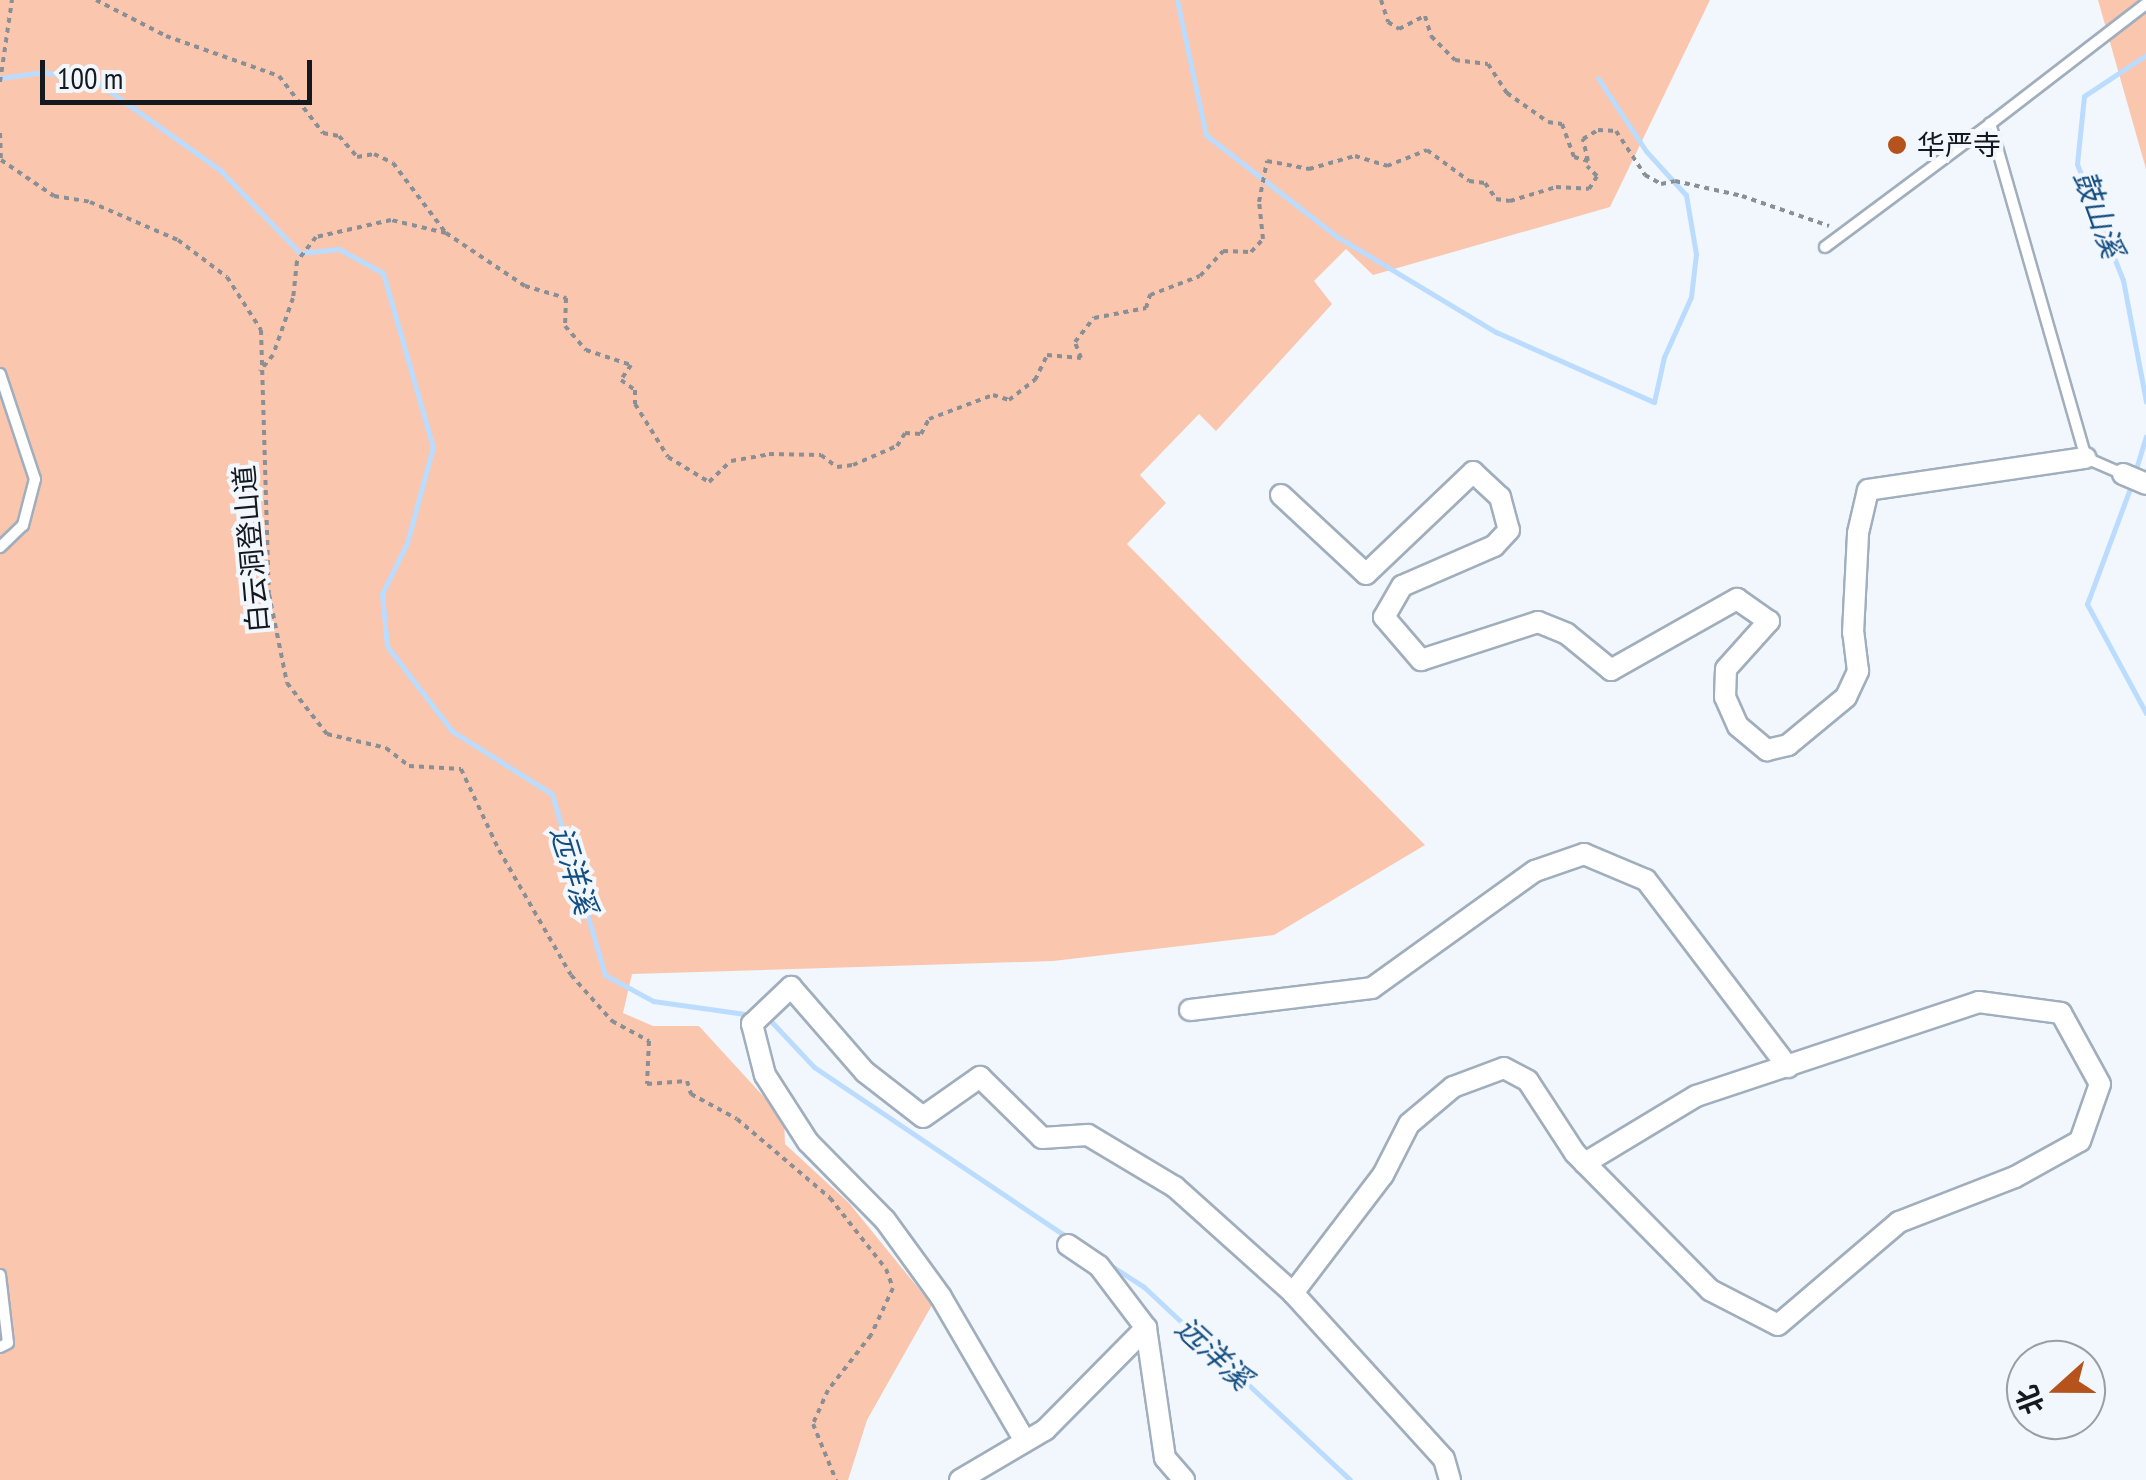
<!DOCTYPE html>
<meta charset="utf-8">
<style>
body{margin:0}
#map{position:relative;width:2146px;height:1480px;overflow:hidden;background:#f1f7fd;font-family:"PT Sans Narrow","Noto Sans SC",sans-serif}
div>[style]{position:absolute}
.green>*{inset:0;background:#fac6ae}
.stream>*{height:5px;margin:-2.5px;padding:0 2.5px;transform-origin:2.5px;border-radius:2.5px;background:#bbdcfe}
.path>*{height:4px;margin-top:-2px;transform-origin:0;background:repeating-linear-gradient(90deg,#898f95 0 5px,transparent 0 10px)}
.roads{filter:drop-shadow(2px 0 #a0aebd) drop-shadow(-2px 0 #a0aebd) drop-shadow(0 2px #a0aebd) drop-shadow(0 -2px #a0aebd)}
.lane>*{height:10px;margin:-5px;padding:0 5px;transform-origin:5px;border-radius:5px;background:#fff}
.street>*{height:20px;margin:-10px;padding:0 10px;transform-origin:10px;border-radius:10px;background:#fff}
.dots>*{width:28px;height:28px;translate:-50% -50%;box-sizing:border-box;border:5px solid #f1f7fd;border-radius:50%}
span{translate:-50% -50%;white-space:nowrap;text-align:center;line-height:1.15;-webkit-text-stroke:8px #f1f7fd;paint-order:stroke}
.poi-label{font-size:28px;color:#13191e}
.left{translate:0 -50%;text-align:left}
.street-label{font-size:28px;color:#13191e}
.water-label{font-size:30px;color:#144d81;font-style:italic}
.north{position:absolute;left:2006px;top:1340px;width:100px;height:100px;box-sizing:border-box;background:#f1f7fd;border:2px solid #989ea4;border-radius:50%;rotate:249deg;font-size:28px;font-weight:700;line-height:40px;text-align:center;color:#13191e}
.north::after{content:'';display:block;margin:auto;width:35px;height:45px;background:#b6531c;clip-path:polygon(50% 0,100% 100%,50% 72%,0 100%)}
.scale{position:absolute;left:40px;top:60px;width:272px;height:45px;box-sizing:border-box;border:5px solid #13191e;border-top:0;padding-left:12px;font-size:30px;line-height:35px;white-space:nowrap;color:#13191e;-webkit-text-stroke:8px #f1f7fd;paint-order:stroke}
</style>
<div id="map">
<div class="green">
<div style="clip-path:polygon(0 0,1710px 0,1610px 207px,1373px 275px,1346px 249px,1314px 281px,1332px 304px,1216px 431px,1199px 414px,1140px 475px,1166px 503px,1127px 544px,1425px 845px,1274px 935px,1053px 961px,632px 974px,623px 1013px,653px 1026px,699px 1026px,784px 1119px,785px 1144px,849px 1203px,932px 1305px,867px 1420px,848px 1480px,0 1480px)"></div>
<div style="clip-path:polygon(2098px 0,2146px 0,2146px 169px)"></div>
</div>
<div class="stream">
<div style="left:1177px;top:0;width:138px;rotate:77.9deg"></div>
<div style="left:1206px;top:135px;width:165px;rotate:37.8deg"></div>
<div style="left:1336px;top:236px;width:187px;rotate:31deg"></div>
<div style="left:1496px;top:332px;width:173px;rotate:23.9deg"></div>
<div style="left:1654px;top:402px;width:46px;rotate:-77.5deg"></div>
<div style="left:1664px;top:357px;width:66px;rotate:-65.8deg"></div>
<div style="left:1691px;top:297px;width:43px;rotate:-83.4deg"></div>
<div style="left:1696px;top:254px;width:60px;rotate:-99.6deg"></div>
<div style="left:1686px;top:195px;width:59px;rotate:-132.3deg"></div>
<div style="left:1646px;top:151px;width:87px;rotate:-123.3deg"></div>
<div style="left:2146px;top:55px;width:74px;rotate:146.5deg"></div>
<div style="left:2084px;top:96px;width:68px;rotate:95.9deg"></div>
<div style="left:2077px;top:164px;width:125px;rotate:68.4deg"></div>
<div style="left:2123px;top:280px;width:124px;rotate:79.3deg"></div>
<div style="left:0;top:78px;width:44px;rotate:-7.8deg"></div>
<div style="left:44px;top:72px;width:55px;rotate:11.5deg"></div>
<div style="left:98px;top:83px;width:150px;rotate:35.5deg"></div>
<div style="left:220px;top:170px;width:115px;rotate:46.1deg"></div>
<div style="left:300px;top:253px;width:39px;rotate:-6deg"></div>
<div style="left:339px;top:249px;width:50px;rotate:28.6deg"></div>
<div style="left:383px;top:273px;width:181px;rotate:74deg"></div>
<div style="left:433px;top:447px;width:99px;rotate:105.2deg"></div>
<div style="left:407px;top:543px;width:57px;rotate:116.1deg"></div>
<div style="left:382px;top:594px;width:52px;rotate:84.5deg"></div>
<div style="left:387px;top:646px;width:107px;rotate:52.6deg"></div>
<div style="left:452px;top:731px;width:118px;rotate:32.2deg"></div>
<div style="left:552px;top:794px;width:189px;rotate:73.7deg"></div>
<div style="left:605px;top:975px;width:55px;rotate:28.4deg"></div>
<div style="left:653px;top:1001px;width:100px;rotate:8deg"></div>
<div style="left:2135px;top:472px;width:37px;rotate:-73deg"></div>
<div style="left:2132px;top:483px;width:129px;rotate:110.4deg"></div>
<div style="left:2087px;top:604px;width:124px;rotate:61.6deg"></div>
<div style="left:768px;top:1018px;width:67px;rotate:46.8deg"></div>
<div style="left:814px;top:1067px;width:306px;rotate:33.9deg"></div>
<div style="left:1107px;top:1263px;width:44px;rotate:33deg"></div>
<div style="left:1144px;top:1287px;width:282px;rotate:43.1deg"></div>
</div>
<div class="path">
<div style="left:96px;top:0;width:79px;rotate:27.2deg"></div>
<div style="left:166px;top:36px;width:120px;rotate:19.5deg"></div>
<div style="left:279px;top:76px;width:72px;rotate:52.3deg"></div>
<div style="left:323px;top:133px;width:16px;rotate:11deg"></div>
<div style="left:339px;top:136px;width:28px;rotate:49deg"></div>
<div style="left:357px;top:157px;width:17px;rotate:-10deg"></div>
<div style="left:374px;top:154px;width:21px;rotate:25deg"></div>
<div style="left:393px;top:163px;width:88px;rotate:52.9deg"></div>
<div style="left:446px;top:233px;width:57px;rotate:-166.7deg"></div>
<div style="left:391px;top:220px;width:77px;rotate:167.2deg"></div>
<div style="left:316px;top:237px;width:31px;rotate:128deg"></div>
<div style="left:297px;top:261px;width:37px;rotate:96deg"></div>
<div style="left:293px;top:298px;width:60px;rotate:109.3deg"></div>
<div style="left:273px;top:355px;width:21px;rotate:129deg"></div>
<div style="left:1381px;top:0;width:23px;rotate:72deg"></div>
<div style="left:1388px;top:22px;width:13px;rotate:32deg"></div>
<div style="left:1399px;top:29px;width:29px;rotate:-27deg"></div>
<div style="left:1425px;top:16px;width:21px;rotate:73deg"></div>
<div style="left:1431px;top:36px;width:34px;rotate:45deg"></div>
<div style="left:1455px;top:60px;width:33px;rotate:7deg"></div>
<div style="left:1488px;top:64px;width:35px;rotate:57deg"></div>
<div style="left:1507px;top:93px;width:50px;rotate:35.3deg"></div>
<div style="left:1548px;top:122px;width:14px;rotate:8deg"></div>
<div style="left:1562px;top:124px;width:35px;rotate:70deg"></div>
<div style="left:1574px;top:157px;width:15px;rotate:16deg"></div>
<div style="left:1588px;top:161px;width:23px;rotate:-103deg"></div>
<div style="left:1583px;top:139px;width:17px;rotate:-31deg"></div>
<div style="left:1598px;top:130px;width:18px;rotate:3deg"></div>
<div style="left:1616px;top:131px;width:53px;rotate:56.6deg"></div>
<div style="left:1645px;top:175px;width:18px;rotate:29deg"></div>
<div style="left:1661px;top:184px;width:14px;rotate:-12deg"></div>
<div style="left:1675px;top:181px;width:69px;rotate:12.6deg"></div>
<div style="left:1742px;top:196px;width:92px;rotate:19deg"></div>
<div style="left:0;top:82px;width:83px;rotate:-81.7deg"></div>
<div style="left:0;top:133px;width:27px;rotate:88deg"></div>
<div style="left:1px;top:160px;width:64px;rotate:34.2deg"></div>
<div style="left:54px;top:196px;width:36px;rotate:9deg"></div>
<div style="left:90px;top:202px;width:96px;rotate:23.4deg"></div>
<div style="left:178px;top:240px;width:61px;rotate:37.1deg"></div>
<div style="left:227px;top:277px;width:63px;rotate:57.3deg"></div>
<div style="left:261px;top:330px;width:264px;rotate:88.3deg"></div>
<div style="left:269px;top:594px;width:91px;rotate:78.6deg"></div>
<div style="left:287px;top:683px;width:65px;rotate:51.9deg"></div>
<div style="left:327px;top:734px;width:61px;rotate:13.3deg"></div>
<div style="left:386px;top:748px;width:29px;rotate:38deg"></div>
<div style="left:409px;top:766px;width:52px;rotate:3.3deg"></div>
<div style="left:461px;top:769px;width:89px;rotate:64.9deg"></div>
<div style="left:499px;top:850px;width:144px;rotate:60.1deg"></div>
<div style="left:571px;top:975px;width:62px;rotate:48.3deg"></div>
<div style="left:612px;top:1021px;width:42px;rotate:28.4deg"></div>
<div style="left:649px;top:1041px;width:43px;rotate:92.7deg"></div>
<div style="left:647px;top:1084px;width:40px;rotate:-4.3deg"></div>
<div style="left:687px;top:1081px;width:14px;rotate:73deg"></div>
<div style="left:691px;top:1094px;width:52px;rotate:28.5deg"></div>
<div style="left:737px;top:1119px;width:122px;rotate:40.3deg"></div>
<div style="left:830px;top:1198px;width:90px;rotate:51.7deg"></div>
<div style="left:886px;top:1269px;width:20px;rotate:70deg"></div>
<div style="left:893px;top:1288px;width:52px;rotate:115.1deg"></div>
<div style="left:871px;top:1335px;width:70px;rotate:128deg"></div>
<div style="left:828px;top:1390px;width:37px;rotate:114deg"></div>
<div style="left:813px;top:1424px;width:61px;rotate:67.7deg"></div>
<div style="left:446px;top:233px;width:95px;rotate:33.9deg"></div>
<div style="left:525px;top:286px;width:43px;rotate:16.3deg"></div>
<div style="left:566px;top:298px;width:28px;rotate:92deg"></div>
<div style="left:565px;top:326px;width:32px;rotate:49deg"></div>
<div style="left:586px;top:350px;width:47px;rotate:18.4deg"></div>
<div style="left:631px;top:365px;width:18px;rotate:124deg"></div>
<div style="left:621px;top:380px;width:17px;rotate:36deg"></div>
<div style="left:635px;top:390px;width:14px;rotate:90deg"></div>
<div style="left:635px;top:404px;width:62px;rotate:58.1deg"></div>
<div style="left:668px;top:457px;width:48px;rotate:31.4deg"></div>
<div style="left:709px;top:482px;width:30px;rotate:-44deg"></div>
<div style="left:731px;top:461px;width:39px;rotate:-10deg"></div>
<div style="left:769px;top:454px;width:52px;rotate:1.1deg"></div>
<div style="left:821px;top:455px;width:20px;rotate:37deg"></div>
<div style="left:837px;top:467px;width:16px;rotate:-7deg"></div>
<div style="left:853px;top:465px;width:48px;rotate:-23.4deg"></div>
<div style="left:897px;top:446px;width:15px;rotate:-58deg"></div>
<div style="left:905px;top:433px;width:16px;rotate:4deg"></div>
<div style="left:921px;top:434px;width:17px;rotate:-62deg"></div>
<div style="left:929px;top:419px;width:68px;rotate:-20.6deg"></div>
<div style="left:993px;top:395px;width:17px;rotate:17deg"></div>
<div style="left:1009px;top:400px;width:33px;rotate:-38deg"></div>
<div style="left:1035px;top:380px;width:28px;rotate:-64deg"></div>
<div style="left:1047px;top:355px;width:34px;rotate:5deg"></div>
<div style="left:1081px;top:358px;width:17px;rotate:-111deg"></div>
<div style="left:1075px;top:342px;width:31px;rotate:-52deg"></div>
<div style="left:1094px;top:318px;width:53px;rotate:-10.9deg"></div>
<div style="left:1146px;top:308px;width:14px;rotate:-73deg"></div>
<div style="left:1150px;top:295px;width:53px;rotate:-20.8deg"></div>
<div style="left:1200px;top:276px;width:34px;rotate:-47deg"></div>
<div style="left:1223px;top:251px;width:28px;rotate:2deg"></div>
<div style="left:1251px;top:252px;width:18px;rotate:-47deg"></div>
<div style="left:1263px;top:239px;width:37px;rotate:-96deg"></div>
<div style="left:1259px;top:202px;width:42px;rotate:-79deg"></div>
<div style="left:1267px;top:161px;width:43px;rotate:10.8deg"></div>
<div style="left:1309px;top:169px;width:48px;rotate:-15.8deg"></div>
<div style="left:1355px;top:156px;width:34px;rotate:17deg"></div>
<div style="left:1387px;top:166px;width:43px;rotate:-21.8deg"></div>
<div style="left:1427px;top:150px;width:52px;rotate:36.4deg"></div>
<div style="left:1469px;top:181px;width:16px;rotate:7deg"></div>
<div style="left:1485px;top:183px;width:19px;rotate:55deg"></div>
<div style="left:1496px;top:199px;width:14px;rotate:8deg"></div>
<div style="left:1510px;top:201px;width:48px;rotate:-16.9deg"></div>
<div style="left:1556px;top:187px;width:33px;rotate:3deg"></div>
<div style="left:1589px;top:189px;width:15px;rotate:-58deg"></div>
<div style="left:1597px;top:176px;width:14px;rotate:-135deg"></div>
</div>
<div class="roads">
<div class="lane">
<div style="left:1825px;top:247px;width:206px;rotate:-36.7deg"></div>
<div style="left:0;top:374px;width:111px;rotate:71.6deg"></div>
<div style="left:35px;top:479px;width:48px;rotate:104.6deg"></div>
<div style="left:23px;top:525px;width:32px;rotate:136deg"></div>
<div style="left:2123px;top:474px;width:40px;rotate:-156.6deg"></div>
<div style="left:2086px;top:458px;width:348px;rotate:-106deg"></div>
<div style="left:1990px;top:124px;width:197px;rotate:-37.6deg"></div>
<div style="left:0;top:1275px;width:68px;rotate:83.3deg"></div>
<div style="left:8px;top:1343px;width:9px;rotate:153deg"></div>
</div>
<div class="street">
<div style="left:2123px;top:474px;width:25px;rotate:23deg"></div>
<div style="left:1281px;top:495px;width:116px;rotate:42.9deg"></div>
<div style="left:1366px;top:574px;width:148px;rotate:-43.6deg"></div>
<div style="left:1473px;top:472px;width:37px;rotate:43deg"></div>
<div style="left:1500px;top:497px;width:34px;rotate:75deg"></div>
<div style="left:1509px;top:530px;width:22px;rotate:133deg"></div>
<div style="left:1494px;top:546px;width:100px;rotate:156.5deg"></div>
<div style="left:1402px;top:586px;width:36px;rotate:120deg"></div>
<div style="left:1384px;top:617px;width:57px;rotate:49.3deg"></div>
<div style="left:1421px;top:660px;width:123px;rotate:-18deg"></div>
<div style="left:1538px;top:622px;width:31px;rotate:22deg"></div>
<div style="left:1567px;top:634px;width:57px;rotate:39.3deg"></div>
<div style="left:1611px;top:670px;width:145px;rotate:-29.4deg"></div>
<div style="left:1737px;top:599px;width:39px;rotate:35deg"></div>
<div style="left:1769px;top:621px;width:64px;rotate:131.9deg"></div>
<div style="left:1726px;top:669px;width:28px;rotate:92deg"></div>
<div style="left:1725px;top:697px;width:32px;rotate:66deg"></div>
<div style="left:1738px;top:726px;width:38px;rotate:40deg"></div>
<div style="left:1767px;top:750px;width:22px;rotate:-13deg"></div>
<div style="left:1788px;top:745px;width:75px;rotate:-39.6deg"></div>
<div style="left:1846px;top:697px;width:29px;rotate:-65deg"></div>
<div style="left:1858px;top:671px;width:38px;rotate:-97deg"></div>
<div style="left:1853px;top:633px;width:100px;rotate:-87.1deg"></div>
<div style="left:1858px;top:533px;width:44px;rotate:-76.9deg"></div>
<div style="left:1868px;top:490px;width:220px;rotate:-8.4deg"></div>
<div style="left:1190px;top:1010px;width:183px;rotate:-6.9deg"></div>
<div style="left:1372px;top:988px;width:201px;rotate:-35.7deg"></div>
<div style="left:1535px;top:871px;width:52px;rotate:-19.1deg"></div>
<div style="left:1584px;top:854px;width:67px;rotate:22.8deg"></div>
<div style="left:1646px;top:880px;width:235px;rotate:52.8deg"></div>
<div style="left:1068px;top:1245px;width:37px;rotate:34deg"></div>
<div style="left:1099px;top:1266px;width:78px;rotate:52.8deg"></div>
<div style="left:1293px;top:1293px;width:148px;rotate:-52.7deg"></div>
<div style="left:1383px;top:1175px;width:57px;rotate:-63deg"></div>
<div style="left:1409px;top:1124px;width:57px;rotate:-40.1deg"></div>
<div style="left:1453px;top:1087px;width:54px;rotate:-20.4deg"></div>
<div style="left:1504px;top:1068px;width:27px;rotate:28deg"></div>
<div style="left:1528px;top:1081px;width:86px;rotate:56.9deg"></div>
<div style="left:1575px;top:1153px;width:192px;rotate:45.4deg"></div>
<div style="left:1710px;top:1290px;width:76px;rotate:27.2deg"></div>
<div style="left:1778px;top:1325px;width:159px;rotate:-40.4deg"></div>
<div style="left:1899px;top:1222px;width:124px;rotate:-21.2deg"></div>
<div style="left:2015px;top:1177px;width:74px;rotate:-29deg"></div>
<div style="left:2080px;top:1141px;width:60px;rotate:-70.7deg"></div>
<div style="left:2100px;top:1084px;width:81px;rotate:-118.8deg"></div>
<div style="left:2061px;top:1013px;width:83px;rotate:-172.4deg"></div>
<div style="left:1979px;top:1002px;width:298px;rotate:161.6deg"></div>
<div style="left:1696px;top:1096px;width:130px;rotate:148.9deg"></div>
<div style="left:1025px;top:1441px;width:167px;rotate:-120.3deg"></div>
<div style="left:941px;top:1297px;width:95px;rotate:-126deg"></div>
<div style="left:885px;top:1220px;width:110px;rotate:-134.6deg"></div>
<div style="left:808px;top:1142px;width:80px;rotate:-122.7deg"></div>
<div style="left:765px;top:1075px;width:53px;rotate:-104.3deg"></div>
<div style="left:752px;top:1024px;width:54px;rotate:-43.5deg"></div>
<div style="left:791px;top:987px;width:113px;rotate:49deg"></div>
<div style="left:865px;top:1072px;width:73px;rotate:37.8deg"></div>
<div style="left:923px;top:1117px;width:70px;rotate:-35.1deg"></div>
<div style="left:980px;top:1077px;width:87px;rotate:44.5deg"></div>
<div style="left:1042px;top:1138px;width:46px;rotate:-3.7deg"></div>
<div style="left:1088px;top:1135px;width:101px;rotate:30.9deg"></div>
<div style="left:1175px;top:1187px;width:159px;rotate:41.9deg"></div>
<div style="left:1293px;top:1293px;width:224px;rotate:47.7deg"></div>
<div style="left:1444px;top:1459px;width:22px;rotate:74deg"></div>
<div style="left:960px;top:1480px;width:99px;rotate:-30.5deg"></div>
<div style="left:1045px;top:1430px;width:144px;rotate:-45.3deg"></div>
<div style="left:1146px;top:1328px;width:131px;rotate:81.7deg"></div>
<div style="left:1165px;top:1458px;width:29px;rotate:49deg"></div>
</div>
</div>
<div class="dots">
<div style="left:1897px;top:145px;background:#b6531c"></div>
</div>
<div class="poi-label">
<span class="left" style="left:1917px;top:145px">华严寺</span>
</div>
<div class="street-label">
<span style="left:251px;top:549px;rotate:-95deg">白云洞登山道</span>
</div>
<div class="water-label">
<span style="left:2099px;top:214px;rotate:70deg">鼓山溪</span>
<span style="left:574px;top:870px;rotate:73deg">远洋溪</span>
<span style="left:1214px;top:1353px;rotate:43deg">远洋溪</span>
</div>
<div class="north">北</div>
<div class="scale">100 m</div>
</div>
